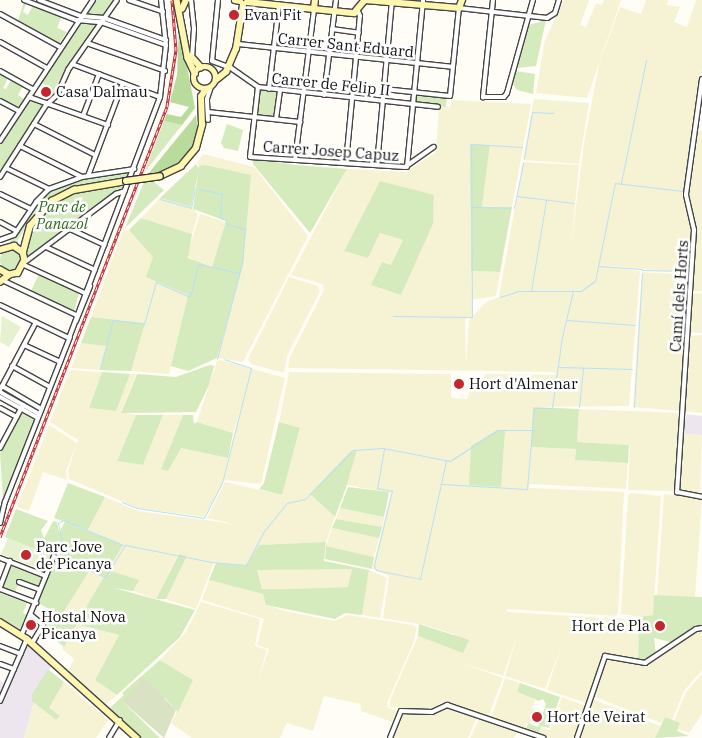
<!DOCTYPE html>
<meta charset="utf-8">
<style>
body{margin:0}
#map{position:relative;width:702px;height:738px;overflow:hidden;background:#fffdf5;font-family:"IBM Plex Serif",serif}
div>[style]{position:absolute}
.industrial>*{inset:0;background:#eee6ef}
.farmland>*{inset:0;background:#f6f3d4}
.green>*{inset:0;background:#d5ebbd}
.round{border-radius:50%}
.forest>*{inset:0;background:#b9dc9c}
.cemetery>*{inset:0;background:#d9e3c4}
.pitch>*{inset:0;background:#e6f2cf}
.stream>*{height:1px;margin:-0.5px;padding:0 0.5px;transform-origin:0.5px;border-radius:0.5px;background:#b9e0f7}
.roads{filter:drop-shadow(1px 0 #444) drop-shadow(-1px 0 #444) drop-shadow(0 1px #444) drop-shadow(0 -1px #444)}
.street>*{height:4px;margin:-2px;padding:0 2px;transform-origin:2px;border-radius:2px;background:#fff}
.secondary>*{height:5.5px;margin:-2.75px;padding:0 2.75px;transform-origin:2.75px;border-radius:2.75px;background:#fff6b0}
.secondary>.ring{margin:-2.75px;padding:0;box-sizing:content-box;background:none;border:5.5px solid #fff6b0;border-radius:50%}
.rail>*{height:3px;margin-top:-1.5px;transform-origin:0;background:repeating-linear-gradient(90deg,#fff 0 4px,#c4262e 0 8px);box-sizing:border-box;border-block:1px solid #c4262e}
.bridges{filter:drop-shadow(1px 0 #333) drop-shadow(-1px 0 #333) drop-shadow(0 1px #333) drop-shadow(0 -1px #333)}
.secondary-bridge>*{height:5.5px;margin:-2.75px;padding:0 2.75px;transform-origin:2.75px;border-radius:2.75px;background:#fff6b0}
.dots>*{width:14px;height:14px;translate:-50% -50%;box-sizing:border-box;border:2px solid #fff;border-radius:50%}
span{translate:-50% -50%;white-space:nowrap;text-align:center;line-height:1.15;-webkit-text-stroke:5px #fff;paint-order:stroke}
.poi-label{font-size:15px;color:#111}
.left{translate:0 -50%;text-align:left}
.right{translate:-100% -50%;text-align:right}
.street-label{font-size:15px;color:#111}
.park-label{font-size:15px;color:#2f6b1f;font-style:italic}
</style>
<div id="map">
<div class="industrial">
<div style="clip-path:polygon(684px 414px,702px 416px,702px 435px,683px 434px)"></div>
<div style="clip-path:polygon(27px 639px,53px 664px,32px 694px,34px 702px,24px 738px,0 738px,0 681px,7px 684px)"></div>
</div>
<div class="farmland">
<div style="clip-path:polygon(564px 0,589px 0,580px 25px,586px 27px,596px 3px,602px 5px,604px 0,621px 0,587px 98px,536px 93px,545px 40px)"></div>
<div style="clip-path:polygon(evenodd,646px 0,668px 0,667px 5px,680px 7px,674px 22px,687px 27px,696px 0,702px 0,702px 67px,684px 190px,693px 231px,690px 273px,598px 265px,640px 271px,629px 406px,533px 407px,532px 447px,576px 449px,575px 460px,628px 463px,626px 489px,530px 484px,529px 488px,624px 492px,618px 612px,616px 616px,507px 609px,507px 612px,639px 620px,638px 661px,604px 654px,586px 703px,547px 690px,562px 644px,545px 689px,505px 676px,518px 634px,503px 676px,459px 662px,503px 678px,488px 717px,442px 702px,431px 710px,390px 707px,390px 700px,418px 636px,463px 653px,454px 634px,424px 625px,383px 618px,389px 576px,373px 569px,373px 566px,391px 493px,347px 485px,357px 450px,310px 494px,335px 517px,326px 542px,259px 545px,246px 565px,214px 563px,196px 609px,166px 599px,187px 556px,178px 554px,156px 599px,133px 591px,138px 580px,108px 570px,123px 545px,88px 530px,105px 497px,138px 511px,234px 524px,207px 518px,225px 482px,282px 495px,300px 429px,279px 422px,289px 372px,451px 374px,451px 398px,467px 399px,471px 387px,482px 385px,485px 374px,555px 375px,556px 372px,288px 368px,289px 359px,324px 290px,322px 284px,291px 275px,347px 169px,406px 172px,436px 152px,439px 106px,450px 107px,452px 100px,531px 104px,512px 207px,482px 207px,490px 146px,470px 144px,471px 271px,500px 272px,496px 296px,472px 300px,472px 317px,465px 319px,466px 364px,469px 320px,486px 302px,499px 297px,523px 162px,579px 165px,571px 246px,584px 143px,599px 64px,620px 7px,641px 14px,646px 0,376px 189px,434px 195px,433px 224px,401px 294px,372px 285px,391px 265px,403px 240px,380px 233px,368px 258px,344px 251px,376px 189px,646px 0,497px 430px,470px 485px,471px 446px,497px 430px)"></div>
<div style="clip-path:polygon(534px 99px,589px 103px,579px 164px,523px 160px)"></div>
<div style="clip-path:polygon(696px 130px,702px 131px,702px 291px,692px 291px,696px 227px,687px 195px)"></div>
<div style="clip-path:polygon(203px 154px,254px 167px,308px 236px,243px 362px,217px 358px,243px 265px,247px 201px,227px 170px,199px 166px,197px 163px)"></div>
<div style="clip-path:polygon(160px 198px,191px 207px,198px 214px,192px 234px,141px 218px)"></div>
<div style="clip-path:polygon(200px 214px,226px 222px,212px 267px,197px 263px,187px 255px)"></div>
<div style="clip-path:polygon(129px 230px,188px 295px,169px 374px,131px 371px,144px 323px,91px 317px,123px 231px)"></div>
<div style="clip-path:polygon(642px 272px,690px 275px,681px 411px,633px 407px)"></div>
<div style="clip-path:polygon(289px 277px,318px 286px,320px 291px,287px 356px,284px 373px,251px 364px,248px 359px)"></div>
<div style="clip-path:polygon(691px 293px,702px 294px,702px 333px,689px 332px)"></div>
<div style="clip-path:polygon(702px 335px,702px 413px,685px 411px,689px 336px)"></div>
<div style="clip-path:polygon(81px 343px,106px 345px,100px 370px,71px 368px)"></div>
<div style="clip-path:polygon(221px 360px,285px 378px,261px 484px,225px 480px,204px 517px,138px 508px,69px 479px,68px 471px,78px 440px,50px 422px,70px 370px,102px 372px,89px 408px,115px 411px,130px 374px,136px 374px,121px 412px,136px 415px,117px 461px,143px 465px,163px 415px,183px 415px,161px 469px,181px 448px,228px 458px,239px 414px,233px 433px,197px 422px,217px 361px)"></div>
<div style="clip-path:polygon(579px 409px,681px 413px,675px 491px,628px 490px,630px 445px,577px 442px)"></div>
<div style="clip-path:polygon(49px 425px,77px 443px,66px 471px,67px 480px,43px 472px,29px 511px,17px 507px)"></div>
<div style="clip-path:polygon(683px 434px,702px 435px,700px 495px,679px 490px)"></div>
<div style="clip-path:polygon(631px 493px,661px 496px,653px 615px,649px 618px,621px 614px,628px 496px)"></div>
<div style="clip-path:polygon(664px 494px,702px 498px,695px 597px,657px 595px)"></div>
<div style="clip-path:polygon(340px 508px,384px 517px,382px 527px,336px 519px)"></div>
<div style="clip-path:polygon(332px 528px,379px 538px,374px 557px,326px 546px)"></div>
<div style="clip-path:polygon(352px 568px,349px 587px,287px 589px,262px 589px,257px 570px)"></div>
<div style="clip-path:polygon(89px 570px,104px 577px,77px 624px,119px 635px,95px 680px,117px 695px,104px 706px,67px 674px,74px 659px,62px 649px,77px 624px,62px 616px)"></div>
<div style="clip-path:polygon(369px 570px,387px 578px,380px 618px,362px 615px)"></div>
<div style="clip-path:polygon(209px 580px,263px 594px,266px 605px,286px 611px,334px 621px,348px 615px,413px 625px,417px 628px,413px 644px,387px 703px,388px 707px,399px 713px,395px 723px,361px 711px,360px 704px,324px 696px,313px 731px,287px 723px,280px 738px,192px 738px,171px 723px,193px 680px,160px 660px,186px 632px,201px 602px,260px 619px,255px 646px,267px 650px,258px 679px,269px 649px,257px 645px,264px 619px,202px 600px)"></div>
<div style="clip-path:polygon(698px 630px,702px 630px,702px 670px,684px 691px,672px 720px,665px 717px,661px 723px,593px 696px,607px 658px,645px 664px)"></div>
<div style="clip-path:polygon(702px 674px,702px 714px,689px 733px,678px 729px,680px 723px,674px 721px,686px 692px)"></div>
<div style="clip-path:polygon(505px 678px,520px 683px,517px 692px,535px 700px,532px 708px,535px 709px,530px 724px,526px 723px,526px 730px,491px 718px)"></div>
<div style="clip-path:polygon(64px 682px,108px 720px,96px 738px,24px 738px,34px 702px,56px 720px,59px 717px,49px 708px)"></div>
<div style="clip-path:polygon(562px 697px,586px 706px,574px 738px,549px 738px,538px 734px,540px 727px,550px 730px)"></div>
<div style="clip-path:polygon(592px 699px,660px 726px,655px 738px,578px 738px)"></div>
<div style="clip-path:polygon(446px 706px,477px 717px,468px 738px,392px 738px,402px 713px,427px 714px)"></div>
<div style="clip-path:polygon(480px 718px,518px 731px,514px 738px,470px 738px)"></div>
</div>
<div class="green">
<div style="clip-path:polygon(96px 0,115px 0,103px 17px,86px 15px)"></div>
<div style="clip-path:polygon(24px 1px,27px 2px,23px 12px,28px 15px,33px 5px,62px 16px,57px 28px,67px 32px,59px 44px,18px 21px)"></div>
<div style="clip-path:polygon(546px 20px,536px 66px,517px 68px,529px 25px)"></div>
<div style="clip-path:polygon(81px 21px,97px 25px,58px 82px,55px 94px,46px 101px,50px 88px,41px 82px)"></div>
<div style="clip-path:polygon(516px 71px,535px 74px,533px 94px,517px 90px,513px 84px)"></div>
<div style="clip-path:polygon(0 74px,8px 78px,3px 88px,6px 89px,11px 80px,23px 86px,18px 95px,24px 99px,18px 108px,0 98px)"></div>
<div style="clip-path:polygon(260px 90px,277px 92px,274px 116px,258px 115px)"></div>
<div style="clip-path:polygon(417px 93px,447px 96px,446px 107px,416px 103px)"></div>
<div style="clip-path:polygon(29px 99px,44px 104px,0 173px,0 144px)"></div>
<div style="clip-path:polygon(164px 121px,182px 125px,144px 173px)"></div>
<div style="clip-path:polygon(227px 124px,243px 130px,238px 151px,224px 148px,221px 143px)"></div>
<div style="clip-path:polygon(470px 144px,490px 145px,482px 207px,512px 207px,500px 272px,471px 271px)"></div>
<div style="clip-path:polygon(253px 159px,296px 165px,347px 169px,310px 233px,253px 164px)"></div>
<div style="clip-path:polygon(196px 164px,199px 169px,191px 207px,160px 198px)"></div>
<div style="clip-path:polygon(205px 165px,251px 175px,243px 265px,217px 358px,188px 371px,171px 366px,188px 295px,146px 277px,153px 257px,129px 230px,141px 218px,192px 234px,188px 258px,212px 267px,226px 221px,193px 209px,199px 166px)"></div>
<div style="clip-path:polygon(129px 172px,129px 177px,76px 186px,53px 196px,34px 214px,16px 243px,11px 243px,10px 239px,42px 198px,55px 188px,74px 181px)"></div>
<div style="clip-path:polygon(153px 181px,164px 190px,125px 228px,144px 182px)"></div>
<div style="clip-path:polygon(380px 181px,434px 195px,433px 224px,401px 295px,371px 285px,382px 262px,391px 265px,403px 240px,380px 233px,368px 258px,344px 251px)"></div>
<div style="clip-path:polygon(125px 186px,31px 256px,27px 256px,25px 248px,31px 227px,50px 204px,74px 193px)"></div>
<div class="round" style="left:0;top:249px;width:22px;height:22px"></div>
<div style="clip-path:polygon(39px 274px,79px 293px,74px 311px,31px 291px)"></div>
<div style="clip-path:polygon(91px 317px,145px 323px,131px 371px,100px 370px,106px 346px,81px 343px)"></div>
<div style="clip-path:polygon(210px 365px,214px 366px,209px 385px,196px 412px,121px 413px,137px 374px,176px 377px)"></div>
<div style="clip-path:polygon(102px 372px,130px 374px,116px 411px,89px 408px)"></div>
<div style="clip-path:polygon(533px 407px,579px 409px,577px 442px,629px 445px,628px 463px,575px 460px,576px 449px,531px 447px)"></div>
<div style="clip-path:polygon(21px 413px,34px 420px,3px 499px,0 453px)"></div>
<div style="clip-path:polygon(136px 415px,163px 415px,143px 465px,117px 461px)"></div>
<div style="clip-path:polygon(183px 415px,193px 415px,194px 424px,197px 422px,233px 433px,228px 458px,181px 448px,168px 471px,161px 469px)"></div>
<div style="clip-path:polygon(279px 422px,300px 428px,282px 495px,259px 489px,264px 483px)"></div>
<div style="clip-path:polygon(497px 430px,505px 430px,501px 487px,469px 485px,471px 446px)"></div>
<div style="clip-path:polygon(357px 450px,347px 485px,335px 517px,310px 494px,350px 452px)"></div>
<div style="clip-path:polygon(68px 483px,105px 497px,88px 530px,54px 518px)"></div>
<div style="clip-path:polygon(348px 487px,389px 492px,384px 517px,340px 508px)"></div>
<div style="clip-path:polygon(evenodd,16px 509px,48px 521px,41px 530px,44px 539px,53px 521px,57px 522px,59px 532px,65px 522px,123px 545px,108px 570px,139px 580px,133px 591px,114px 588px,195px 610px,180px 637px,117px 695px,95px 680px,119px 635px,77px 624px,64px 647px,42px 628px,51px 610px,38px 603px,55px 557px,5px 537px,16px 509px,89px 571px,104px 577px,76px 624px,62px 615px,89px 571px)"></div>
<div style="clip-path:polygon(336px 519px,382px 527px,379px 538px,332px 528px)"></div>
<div style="clip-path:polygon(evenodd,326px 542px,324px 561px,369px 570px,362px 615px,345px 613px,335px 619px,266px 605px,263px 594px,209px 580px,216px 563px,246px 565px,259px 545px,326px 542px,352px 569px,348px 587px,287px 589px,262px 589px,257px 570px,352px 569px)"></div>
<div style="clip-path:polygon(326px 546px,374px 557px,372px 569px,325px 559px)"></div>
<div style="clip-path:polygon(179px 554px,187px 556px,166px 599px,156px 599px)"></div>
<div style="clip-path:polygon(11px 566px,42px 578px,38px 589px,19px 582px,15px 592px,2px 587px)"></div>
<div style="clip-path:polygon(0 593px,27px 603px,23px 613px,27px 615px,20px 629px,0 617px)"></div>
<div style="clip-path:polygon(654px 595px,702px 597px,702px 627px,696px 626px,670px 646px,670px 642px,654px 638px,656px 655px,638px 661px,639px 617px,653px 615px)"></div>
<div style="clip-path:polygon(419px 624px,469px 640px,463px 653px,418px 636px)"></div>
<div style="clip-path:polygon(160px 660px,193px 680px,178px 712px,165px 698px,123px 702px,160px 738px,141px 738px,109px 709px,124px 695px,122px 693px)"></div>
<div style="clip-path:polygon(48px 669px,64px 682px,49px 708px,60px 716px,56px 720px,32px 701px,32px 694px)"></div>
<div style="clip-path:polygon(520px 683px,560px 697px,549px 728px,541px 726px,538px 734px,526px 730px,528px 723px,538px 727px,546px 704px,543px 699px,539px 701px,517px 692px)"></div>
<div style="clip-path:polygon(665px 717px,680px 723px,677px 731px,689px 736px,655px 738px)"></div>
</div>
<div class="forest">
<div style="clip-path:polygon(179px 25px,195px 108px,182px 125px,164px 121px,167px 114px,181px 117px,189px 107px,170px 102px,177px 75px)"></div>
<div style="clip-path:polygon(196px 115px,198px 131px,192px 150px,170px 169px,148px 174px)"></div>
</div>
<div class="cemetery">
<div style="clip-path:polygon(144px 678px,176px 710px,164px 738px,122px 701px)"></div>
</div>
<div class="pitch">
<div style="clip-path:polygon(2px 316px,21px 327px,9px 347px,0 342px)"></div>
<div style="clip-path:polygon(8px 538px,51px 555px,45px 571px,1px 554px)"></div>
</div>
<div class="stream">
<div style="left:524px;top:158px;width:47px;rotate:-80.1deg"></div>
<div style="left:532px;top:112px;width:21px;rotate:3deg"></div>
<div style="left:553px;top:113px;width:2px;rotate:-63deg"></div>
<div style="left:621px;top:183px;width:126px;rotate:-78.5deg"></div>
<div style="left:199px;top:189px;width:24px;rotate:12deg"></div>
<div style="left:222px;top:194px;width:24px;rotate:95deg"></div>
<div style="left:220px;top:218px;width:6px;rotate:18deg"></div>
<div style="left:226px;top:220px;width:4px;rotate:90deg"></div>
<div style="left:226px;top:224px;width:20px;rotate:15deg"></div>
<div style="left:245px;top:229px;width:34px;rotate:95deg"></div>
<div style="left:242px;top:263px;width:99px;rotate:104.6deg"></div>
<div style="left:684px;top:193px;width:18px;rotate:77deg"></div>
<div style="left:517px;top:196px;width:57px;rotate:7deg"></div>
<div style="left:160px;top:199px;width:32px;rotate:16deg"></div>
<div style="left:191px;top:208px;width:20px;rotate:-79deg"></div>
<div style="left:472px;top:207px;width:39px;rotate:1deg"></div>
<div style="left:514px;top:208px;width:46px;rotate:-78.7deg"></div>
<div style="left:599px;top:266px;width:43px;rotate:4deg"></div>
<div style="left:642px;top:270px;width:48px;rotate:1.2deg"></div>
<div style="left:531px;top:291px;width:92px;rotate:-80.6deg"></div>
<div style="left:500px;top:297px;width:20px;rotate:-18deg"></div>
<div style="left:519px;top:291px;width:54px"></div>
<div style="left:393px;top:316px;width:79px;rotate:0.7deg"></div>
<div style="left:472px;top:317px;width:173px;rotate:-90.3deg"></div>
<div style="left:471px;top:144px;width:51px;rotate:3.4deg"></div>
<div style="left:567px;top:320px;width:68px;rotate:4.2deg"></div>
<div style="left:559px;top:367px;width:73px;rotate:1.6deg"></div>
<div style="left:100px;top:368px;width:50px;rotate:-74.8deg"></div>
<div style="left:113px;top:320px;width:31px;rotate:7deg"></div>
<div style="left:144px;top:324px;width:44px;rotate:-74.1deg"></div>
<div style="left:156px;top:282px;width:37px;rotate:24deg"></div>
<div style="left:190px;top:297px;width:34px;rotate:-76deg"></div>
<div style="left:198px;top:264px;width:42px;rotate:12.4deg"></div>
<div style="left:579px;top:407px;width:39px;rotate:-84deg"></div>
<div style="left:634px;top:407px;width:134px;rotate:-86.6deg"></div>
<div style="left:384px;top:449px;width:40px;rotate:100deg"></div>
<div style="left:377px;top:488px;width:15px;rotate:11deg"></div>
<div style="left:392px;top:491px;width:76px;rotate:103.7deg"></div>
<div style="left:374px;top:565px;width:5px;rotate:68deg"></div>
<div style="left:376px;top:570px;width:9px;rotate:13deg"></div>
<div style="left:385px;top:572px;width:36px;rotate:11deg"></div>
<div style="left:420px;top:579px;width:121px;rotate:-77.6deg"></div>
<div style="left:442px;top:484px;width:85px;rotate:3.4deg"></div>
<div style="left:527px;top:489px;width:59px;rotate:-85.2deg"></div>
<div style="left:122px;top:502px;width:16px;rotate:22deg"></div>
<div style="left:137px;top:508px;width:68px;rotate:8.5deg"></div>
<div style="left:204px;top:518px;width:39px;rotate:-63deg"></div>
<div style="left:222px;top:483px;width:119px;rotate:-75.8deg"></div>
<div style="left:251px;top:368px;width:28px;rotate:-162deg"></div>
<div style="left:123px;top:545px;width:65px;rotate:-157.4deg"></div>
<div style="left:63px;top:520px;width:6px;rotate:149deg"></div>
<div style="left:58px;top:523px;width:38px;rotate:78deg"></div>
<div style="left:66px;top:560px;width:43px;rotate:23.6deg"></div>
<div style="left:105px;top:577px;width:38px;rotate:-58deg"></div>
<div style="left:125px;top:545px;width:88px;rotate:11.2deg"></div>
<div style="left:211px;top:562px;width:35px;rotate:5deg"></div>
<div style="left:246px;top:565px;width:40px;rotate:-62deg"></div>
<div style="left:265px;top:530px;width:35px;rotate:-51deg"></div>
<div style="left:287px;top:503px;width:18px;rotate:-13deg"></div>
<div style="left:305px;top:499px;width:69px;rotate:-45.6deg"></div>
<div style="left:353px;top:450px;width:30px;rotate:-4deg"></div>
<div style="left:383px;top:448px;width:68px;rotate:11deg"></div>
<div style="left:450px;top:461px;width:57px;rotate:-32.9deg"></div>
<div style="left:498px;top:430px;width:34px"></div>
<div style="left:532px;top:430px;width:22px;rotate:-85deg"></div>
<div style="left:534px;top:408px;width:18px"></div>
<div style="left:552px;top:408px;width:72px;rotate:-82deg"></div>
<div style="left:562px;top:337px;width:47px;rotate:-76.6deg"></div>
<div style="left:573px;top:291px;width:8px"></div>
<div style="left:581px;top:291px;width:17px;rotate:-36deg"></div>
<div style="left:595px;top:281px;width:100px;rotate:-78.5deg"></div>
<div style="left:615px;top:183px;width:68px;rotate:6.7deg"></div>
<div style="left:683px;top:191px;width:52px;rotate:-82.3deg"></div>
</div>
<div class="roads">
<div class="street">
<div style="left:24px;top:0;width:56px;rotate:21deg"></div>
<div style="left:76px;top:20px;width:25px;rotate:5deg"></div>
<div style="left:101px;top:22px;width:69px;rotate:19.5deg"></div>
<div style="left:39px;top:0;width:45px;rotate:20.9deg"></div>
<div style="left:81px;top:16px;width:23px;rotate:5deg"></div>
<div style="left:104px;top:18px;width:66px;rotate:19.5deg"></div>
<div style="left:129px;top:0;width:36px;rotate:19deg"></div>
<div style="left:191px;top:0;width:29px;rotate:84deg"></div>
<div style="left:194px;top:29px;width:28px;rotate:94deg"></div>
<div style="left:218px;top:0;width:61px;rotate:95.6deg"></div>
<div style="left:212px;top:61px;width:20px;rotate:20deg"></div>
<div style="left:231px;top:68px;width:33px;rotate:35deg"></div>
<div style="left:258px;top:87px;width:181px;rotate:6.3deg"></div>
<div style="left:493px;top:0;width:98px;rotate:95.9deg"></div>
<div style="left:483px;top:97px;width:21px"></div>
<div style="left:504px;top:97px;width:5px;rotate:-53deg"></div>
<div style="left:507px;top:93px;width:97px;rotate:-74.4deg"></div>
<div style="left:0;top:14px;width:68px;rotate:28.8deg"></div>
<div style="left:332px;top:29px;width:27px;rotate:8deg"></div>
<div style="left:0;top:42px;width:54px;rotate:29deg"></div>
<div style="left:87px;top:43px;width:83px;rotate:19.7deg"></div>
<div style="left:238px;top:44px;width:215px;rotate:6.1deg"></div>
<div style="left:72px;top:64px;width:94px;rotate:20.6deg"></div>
<div style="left:0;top:71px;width:38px;rotate:29deg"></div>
<div style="left:702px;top:79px;width:117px;rotate:97.9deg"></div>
<div style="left:686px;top:195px;width:36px;rotate:77deg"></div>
<div style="left:694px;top:230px;width:263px;rotate:93.7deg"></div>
<div style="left:677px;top:492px;width:25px;rotate:11deg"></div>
<div style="left:258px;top:87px;width:70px;rotate:96.5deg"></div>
<div style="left:250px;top:157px;width:155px;rotate:3.7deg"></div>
<div style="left:405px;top:167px;width:35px;rotate:-35deg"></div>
<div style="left:269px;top:89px;width:85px;rotate:-83.2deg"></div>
<div style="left:384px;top:89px;width:66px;rotate:6.1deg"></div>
<div style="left:450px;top:96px;width:88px;rotate:-84.2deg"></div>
<div style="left:459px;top:8px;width:89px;rotate:6.5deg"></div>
<div style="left:547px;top:18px;width:9px;rotate:-32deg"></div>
<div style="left:555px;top:13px;width:14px;rotate:-73deg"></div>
<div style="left:324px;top:95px;width:96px;rotate:-82.8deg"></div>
<div style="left:29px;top:97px;width:84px;rotate:19.5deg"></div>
<div style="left:0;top:101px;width:21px;rotate:28deg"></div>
<div style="left:208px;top:112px;width:93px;rotate:6.2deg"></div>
<div style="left:83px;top:116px;width:45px;rotate:-69.1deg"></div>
<div style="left:276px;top:119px;width:29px;rotate:-82deg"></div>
<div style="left:208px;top:120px;width:21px;rotate:-93deg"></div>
<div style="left:207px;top:99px;width:13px;rotate:-72deg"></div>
<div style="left:34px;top:124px;width:68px;rotate:26.9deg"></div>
<div style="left:0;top:141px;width:169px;rotate:-56.6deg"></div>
<div style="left:20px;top:146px;width:69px;rotate:26.6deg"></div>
<div style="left:295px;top:160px;width:152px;rotate:-82.8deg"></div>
<div style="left:346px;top:163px;width:148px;rotate:-84.6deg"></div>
<div style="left:360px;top:16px;width:5px;rotate:-112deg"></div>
<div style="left:377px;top:165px;width:165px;rotate:-84.8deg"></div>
<div style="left:407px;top:167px;width:168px;rotate:-84.5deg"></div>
<div style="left:6px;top:168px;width:48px;rotate:26deg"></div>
<div style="left:88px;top:176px;width:99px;rotate:-69.4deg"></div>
<div style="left:0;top:177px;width:85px;rotate:-57.4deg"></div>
<div style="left:46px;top:105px;width:15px;rotate:-42deg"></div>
<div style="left:57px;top:95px;width:27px;rotate:-66deg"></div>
<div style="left:68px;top:70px;width:85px;rotate:-55deg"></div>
<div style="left:0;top:194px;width:34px;rotate:26deg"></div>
<div style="left:0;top:222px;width:19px;rotate:28deg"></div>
<div style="left:70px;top:229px;width:38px;rotate:25deg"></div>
<div style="left:0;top:240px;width:15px;rotate:-20deg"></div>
<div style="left:14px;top:235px;width:40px;rotate:-56deg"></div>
<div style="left:36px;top:202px;width:18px;rotate:-45deg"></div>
<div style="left:49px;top:189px;width:35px;rotate:-20deg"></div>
<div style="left:82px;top:177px;width:53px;rotate:-8.7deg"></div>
<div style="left:46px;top:247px;width:54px;rotate:25.1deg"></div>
<div style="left:25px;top:262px;width:114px;rotate:-36.8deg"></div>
<div style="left:116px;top:194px;width:9px;rotate:-18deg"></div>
<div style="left:24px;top:265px;width:67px;rotate:24.7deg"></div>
<div style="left:2px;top:280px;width:82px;rotate:25.3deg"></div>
<div style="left:0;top:305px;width:76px;rotate:25.6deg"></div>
<div style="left:76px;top:321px;width:38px;rotate:-68deg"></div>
<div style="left:69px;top:338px;width:258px;rotate:-69.3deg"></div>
<div style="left:160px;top:97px;width:52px;rotate:-83.4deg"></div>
<div style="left:166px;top:45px;width:45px;rotate:-96.3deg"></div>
<div style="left:24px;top:345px;width:40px;rotate:25deg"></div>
<div style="left:12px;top:366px;width:43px;rotate:28.9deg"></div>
<div style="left:2px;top:386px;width:45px;rotate:30.5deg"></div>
<div style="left:0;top:390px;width:77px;rotate:-62.1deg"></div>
<div style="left:0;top:392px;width:45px;rotate:29.4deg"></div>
<div style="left:0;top:397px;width:43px;rotate:28.9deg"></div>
<div style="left:0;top:408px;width:19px;rotate:28deg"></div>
<div style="left:0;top:448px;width:49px;rotate:-61.9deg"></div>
<div style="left:0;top:523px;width:22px;rotate:-77deg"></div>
<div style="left:5px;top:502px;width:177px;rotate:-68.5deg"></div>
<div style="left:0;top:558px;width:49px;rotate:21.4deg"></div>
<div style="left:19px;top:582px;width:20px;rotate:20deg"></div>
<div style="left:0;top:587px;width:28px;rotate:-69deg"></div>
<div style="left:0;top:589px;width:39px;rotate:21deg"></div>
<div style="left:31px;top:615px;width:16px;rotate:40deg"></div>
<div style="left:43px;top:625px;width:21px;rotate:121deg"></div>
<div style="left:22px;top:634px;width:84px;rotate:-67.7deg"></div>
<div style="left:0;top:646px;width:22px;rotate:21deg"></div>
<div style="left:0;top:664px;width:15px;rotate:20deg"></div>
<div style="left:0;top:701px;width:68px;rotate:-66.5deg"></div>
<div style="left:109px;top:738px;width:21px;rotate:-59deg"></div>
<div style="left:390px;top:738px;width:29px;rotate:-68deg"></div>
<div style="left:401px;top:711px;width:31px;rotate:2deg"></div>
<div style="left:432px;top:712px;width:17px;rotate:-25deg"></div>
<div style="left:447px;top:705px;width:102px;rotate:18.8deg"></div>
<div style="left:577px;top:738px;width:87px;rotate:-71.1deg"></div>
<div style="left:605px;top:656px;width:41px;rotate:9.9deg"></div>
<div style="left:645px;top:663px;width:61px;rotate:-33.7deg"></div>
<div style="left:696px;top:629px;width:6px;rotate:-9deg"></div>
</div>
<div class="secondary">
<div style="left:177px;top:0;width:59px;rotate:79.3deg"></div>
<div style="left:188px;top:58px;width:17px;rotate:65deg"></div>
<div style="left:235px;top:0;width:5px;rotate:11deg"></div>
<div style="left:247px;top:2px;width:108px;rotate:5.9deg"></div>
<div style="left:354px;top:13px;width:17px;rotate:-50deg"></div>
<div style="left:365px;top:0;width:94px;rotate:4.9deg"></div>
<div style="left:459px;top:8px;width:9px;rotate:-69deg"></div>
<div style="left:182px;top:9px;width:10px;rotate:-66deg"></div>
<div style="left:314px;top:9px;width:9px;rotate:-84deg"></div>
<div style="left:191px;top:56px;width:15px;rotate:48deg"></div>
<div class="ring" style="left:194px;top:67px;width:16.5px;height:16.5px"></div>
<div style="left:216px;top:80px;width:13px;rotate:-39deg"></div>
<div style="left:226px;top:72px;width:25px;rotate:-67deg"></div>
<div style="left:236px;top:49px;width:45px;rotate:-81deg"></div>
<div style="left:160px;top:176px;width:23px;rotate:-25deg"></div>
<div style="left:181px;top:166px;width:23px;rotate:-50deg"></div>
<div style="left:196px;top:148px;width:24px;rotate:-75deg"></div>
<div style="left:202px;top:125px;width:28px;rotate:-92deg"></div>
<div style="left:201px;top:97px;width:9px;rotate:-58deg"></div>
<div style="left:0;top:250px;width:15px;rotate:-16deg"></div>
<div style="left:14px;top:246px;width:11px;rotate:34deg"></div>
<div style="left:23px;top:252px;width:8px;rotate:76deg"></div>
<div style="left:25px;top:260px;width:15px;rotate:118deg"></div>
<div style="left:18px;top:273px;width:9px;rotate:167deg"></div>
<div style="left:9px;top:275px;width:10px;rotate:-151deg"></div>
<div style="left:23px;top:252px;width:27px;rotate:-75deg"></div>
<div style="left:30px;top:226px;width:33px;rotate:-49deg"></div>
<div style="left:52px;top:201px;width:25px;rotate:-27deg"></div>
<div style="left:74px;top:190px;width:53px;rotate:-9.8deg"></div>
<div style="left:0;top:282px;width:11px;rotate:-38deg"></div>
<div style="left:0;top:622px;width:32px;rotate:32deg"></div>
<div style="left:27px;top:639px;width:148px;rotate:42deg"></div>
</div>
</div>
<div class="rail">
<div style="left:0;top:537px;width:462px;rotate:-68.8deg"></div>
<div style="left:167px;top:106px;width:57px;rotate:-80.9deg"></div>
<div style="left:176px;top:50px;width:50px;rotate:-94.6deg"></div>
</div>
<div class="bridges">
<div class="secondary-bridge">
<div style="left:126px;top:181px;width:34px;rotate:-8deg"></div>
</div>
</div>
<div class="dots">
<div style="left:234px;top:15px;background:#c4262e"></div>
<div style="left:46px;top:92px;background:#c4262e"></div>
<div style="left:459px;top:384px;background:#c4262e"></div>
<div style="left:26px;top:555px;background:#c4262e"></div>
<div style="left:31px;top:625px;background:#c4262e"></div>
<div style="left:660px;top:626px;background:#c4262e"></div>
<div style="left:537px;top:717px;background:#c4262e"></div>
</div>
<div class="poi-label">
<span class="left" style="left:244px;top:15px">Evan Fit</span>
<span class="left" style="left:56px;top:92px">Casa Dalmau</span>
<span class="left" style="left:469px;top:384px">Hort d'Almenar</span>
<span class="left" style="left:36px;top:555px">Parc Jove<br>de Picanya</span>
<span class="left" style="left:41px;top:625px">Hostal Nova<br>Picanya</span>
<span class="right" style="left:650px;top:626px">Hort de Pla</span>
<span class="left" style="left:547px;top:717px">Hort de Veirat</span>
</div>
<div class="street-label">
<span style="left:346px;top:45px;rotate:6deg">Carrer Sant Eduard</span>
<span style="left:331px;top:84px;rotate:6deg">Carrer de Felip II</span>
<span style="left:331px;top:151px;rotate:4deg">Carrer Josep Capuz</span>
<span style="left:679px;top:296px;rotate:-86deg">Camí dels Horts</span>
</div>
<div class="park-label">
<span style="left:62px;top:215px">Parc de<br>Panazol</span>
</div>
</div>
